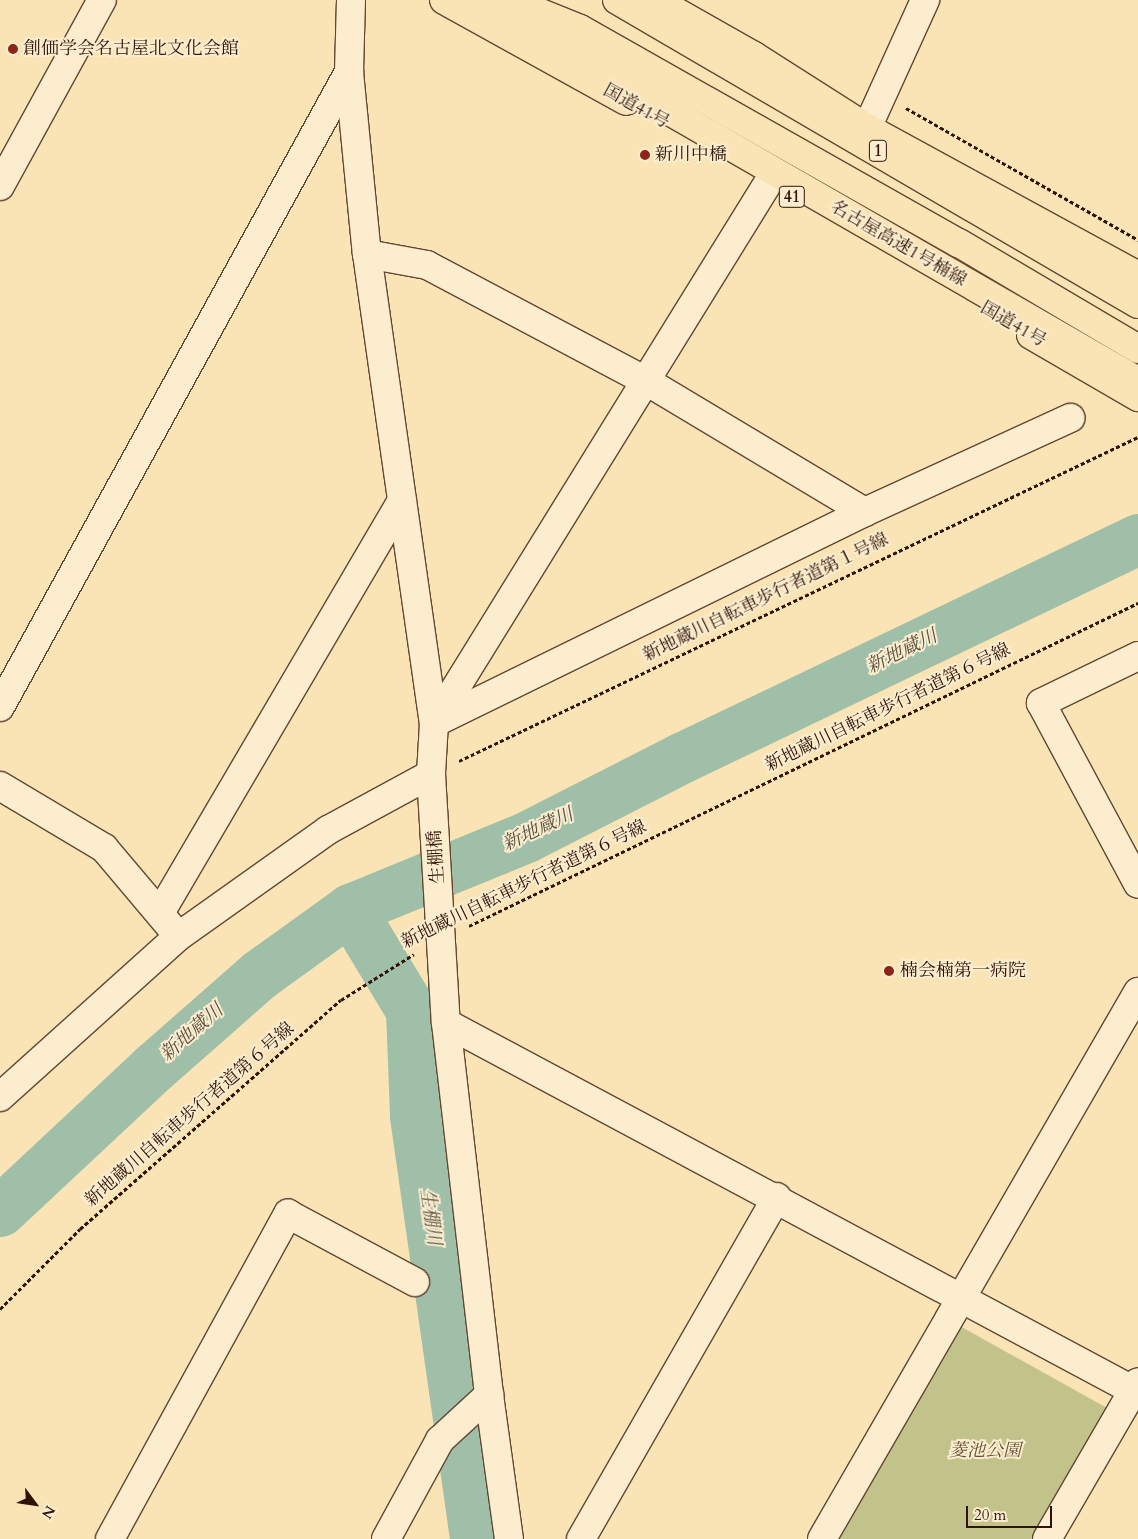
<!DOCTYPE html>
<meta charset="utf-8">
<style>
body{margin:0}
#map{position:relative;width:1138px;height:1539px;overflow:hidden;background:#fae3b5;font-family:Cardo,"Noto Serif JP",serif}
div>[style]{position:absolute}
.green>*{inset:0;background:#c2c38b}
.river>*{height:51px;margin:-25.5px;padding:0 25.5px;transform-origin:25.5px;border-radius:25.5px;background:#9fbfa8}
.path>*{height:3px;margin-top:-1.5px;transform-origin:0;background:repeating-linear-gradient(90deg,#301308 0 4px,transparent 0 6.5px)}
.roads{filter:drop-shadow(1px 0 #624733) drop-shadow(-1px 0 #624733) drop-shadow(0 1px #624733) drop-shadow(0 -1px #624733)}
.minor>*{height:28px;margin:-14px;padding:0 14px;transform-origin:14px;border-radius:14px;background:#fcedcf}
.tertiary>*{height:28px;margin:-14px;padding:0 14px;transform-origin:14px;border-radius:14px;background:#fcedcf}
.trunk>*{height:28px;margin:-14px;padding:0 14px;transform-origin:14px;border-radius:14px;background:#fae3b5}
.motorway>*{height:28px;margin:-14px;padding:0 14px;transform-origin:14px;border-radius:14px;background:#fae3b5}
.dots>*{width:14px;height:14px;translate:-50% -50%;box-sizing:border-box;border:2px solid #fcedcf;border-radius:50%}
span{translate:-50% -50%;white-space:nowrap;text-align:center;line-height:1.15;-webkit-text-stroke:4px #fcedcf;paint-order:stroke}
.shield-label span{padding:1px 4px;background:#fcedcf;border:1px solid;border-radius:4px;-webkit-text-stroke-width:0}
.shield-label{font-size:16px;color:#301308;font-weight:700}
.poi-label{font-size:18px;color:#301308}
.left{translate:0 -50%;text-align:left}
.street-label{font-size:18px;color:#301308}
.park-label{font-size:18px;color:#635136;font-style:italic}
.water-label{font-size:19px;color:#574f40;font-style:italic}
.north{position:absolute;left:10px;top:1479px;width:50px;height:50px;-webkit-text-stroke:4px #fcedcf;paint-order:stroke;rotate:121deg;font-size:14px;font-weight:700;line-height:20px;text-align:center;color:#301308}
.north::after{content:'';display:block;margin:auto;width:18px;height:22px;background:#301308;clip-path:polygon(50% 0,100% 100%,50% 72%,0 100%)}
.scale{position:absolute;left:966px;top:1506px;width:86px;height:22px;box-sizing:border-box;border:2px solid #301308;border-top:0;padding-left:6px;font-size:15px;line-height:18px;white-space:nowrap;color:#301308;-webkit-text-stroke:4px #fcedcf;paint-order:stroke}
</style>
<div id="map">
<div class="green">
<div style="clip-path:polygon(958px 1325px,1107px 1408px,1032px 1539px,838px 1539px)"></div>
</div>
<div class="river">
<div style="left:350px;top:909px;width:118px;rotate:58.9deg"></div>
<div style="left:411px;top:1010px;width:106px;rotate:87.8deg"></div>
<div style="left:415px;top:1116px;width:427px;rotate:81.9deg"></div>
<div style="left:0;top:1211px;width:211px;rotate:-43.1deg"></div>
<div style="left:154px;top:1067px;width:141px;rotate:-41.3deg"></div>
<div style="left:260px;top:974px;width:111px;rotate:-35.8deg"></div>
<div style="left:350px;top:909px;width:190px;rotate:-22.2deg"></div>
<div style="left:526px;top:837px;width:174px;rotate:-27deg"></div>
<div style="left:681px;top:758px;width:507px;rotate:-25.6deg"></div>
</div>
<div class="path">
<div style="left:906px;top:108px;width:267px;rotate:29.6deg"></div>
<div style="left:459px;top:761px;width:752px;rotate:-25.51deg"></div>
<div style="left:469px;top:926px;width:743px;rotate:-25.77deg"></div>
<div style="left:0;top:1309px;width:113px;rotate:-45deg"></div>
<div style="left:80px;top:1229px;width:347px;rotate:-41.3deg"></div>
<div style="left:341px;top:1000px;width:86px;rotate:-32.2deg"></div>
</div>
<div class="roads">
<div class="minor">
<div style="left:867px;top:128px;width:141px;rotate:-65.6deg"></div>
<div style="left:768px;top:183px;width:635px;rotate:121.74deg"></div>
<div style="left:434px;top:723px;width:480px;rotate:-26.1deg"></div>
<div style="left:865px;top:512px;width:226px;rotate:-24.6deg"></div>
<div style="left:0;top:186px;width:212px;rotate:-61.3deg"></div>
<div style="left:367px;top:254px;width:61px;rotate:10.4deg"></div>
<div style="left:427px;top:265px;width:248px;rotate:27.9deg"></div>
<div style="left:646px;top:381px;width:255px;rotate:30.9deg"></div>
<div style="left:1138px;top:656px;width:108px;rotate:154.1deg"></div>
<div style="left:1041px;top:703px;width:205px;rotate:61.8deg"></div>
<div style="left:0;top:707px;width:725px;rotate:-61.21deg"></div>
<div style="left:434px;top:723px;width:51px;rotate:93.4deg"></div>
<div style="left:431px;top:774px;width:249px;rotate:86.6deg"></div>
<div style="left:446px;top:1023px;width:374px;rotate:83.4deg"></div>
<div style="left:489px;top:1395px;width:145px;rotate:82.1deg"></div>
<div style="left:0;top:786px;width:121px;rotate:30.8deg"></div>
<div style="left:104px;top:848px;width:102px;rotate:49.8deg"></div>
<div style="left:160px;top:913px;width:478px;rotate:-59.6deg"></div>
<div style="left:446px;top:1023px;width:785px;rotate:28.13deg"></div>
<div style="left:0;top:1097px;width:241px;rotate:-42deg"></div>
<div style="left:179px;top:936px;width:183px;rotate:-35.4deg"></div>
<div style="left:328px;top:830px;width:117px;rotate:-28.5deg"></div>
<div style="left:110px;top:1539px;width:371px;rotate:-61.3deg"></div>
<div style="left:288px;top:1214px;width:144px;rotate:28.2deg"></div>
<div style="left:386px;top:1539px;width:113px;rotate:-61.4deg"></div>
<div style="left:440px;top:1440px;width:67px;rotate:-42.6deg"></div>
<div style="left:581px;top:1539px;width:394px;rotate:-60.2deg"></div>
<div style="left:822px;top:1539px;width:632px;rotate:-59.99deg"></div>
<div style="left:1047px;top:1539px;width:181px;rotate:-59.9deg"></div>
</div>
<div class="tertiary">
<div style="left:351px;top:0;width:72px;rotate:91.6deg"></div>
<div style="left:349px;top:72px;width:183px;rotate:84.4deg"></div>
<div style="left:367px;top:254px;width:474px;rotate:81.9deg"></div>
</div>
<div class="trunk">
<div style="left:444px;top:0;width:208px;rotate:29deg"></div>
<div style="left:655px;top:0;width:114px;rotate:29.5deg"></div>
<div style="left:754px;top:56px;width:134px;rotate:32.5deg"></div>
<div style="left:867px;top:128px;width:309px;rotate:28.6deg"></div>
<div style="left:1031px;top:335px;width:124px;rotate:30.1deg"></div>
</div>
<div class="motorway">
<div style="left:477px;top:0;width:763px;rotate:29.96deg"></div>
<div style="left:492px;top:0;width:32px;rotate:11deg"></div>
<div style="left:523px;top:6px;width:61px;rotate:22deg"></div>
<div style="left:580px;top:29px;width:435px;rotate:29.5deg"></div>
<div style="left:959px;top:243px;width:208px;rotate:30.6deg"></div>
<div style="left:617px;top:0;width:603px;rotate:30.26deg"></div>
</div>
</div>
<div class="dots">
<div style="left:13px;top:49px;background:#8f2418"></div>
<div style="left:645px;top:155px;background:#8f2418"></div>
<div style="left:889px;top:971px;background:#8f2418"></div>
</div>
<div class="shield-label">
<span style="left:878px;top:151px">1</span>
<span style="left:792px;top:197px">41</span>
</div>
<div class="poi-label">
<span class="left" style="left:23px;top:49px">創価学会名古屋北文化会館</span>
<span class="left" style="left:655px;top:155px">新川中橋</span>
<span class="left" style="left:900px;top:971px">楠会楠第一病院</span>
</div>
<div class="street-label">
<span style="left:636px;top:107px;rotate:29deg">国道41号</span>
<span style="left:898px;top:244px;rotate:30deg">名古屋高速1号楠線</span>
<span style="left:1013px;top:325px;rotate:30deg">国道41号</span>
<span style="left:766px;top:598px;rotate:-26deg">新地蔵川自転車歩行者道第１号線</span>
<span style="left:888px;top:708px;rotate:-26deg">新地蔵川自転車歩行者道第６号線</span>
<span style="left:437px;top:857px;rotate:-94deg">生棚橋</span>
<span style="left:524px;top:885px;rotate:-26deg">新地蔵川自転車歩行者道第６号線</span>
<span style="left:190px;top:1115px;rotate:-41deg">新地蔵川自転車歩行者道第６号線</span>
</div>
<div class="park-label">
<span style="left:985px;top:1451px">菱池公園</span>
</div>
<div class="water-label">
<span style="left:902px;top:652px;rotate:-26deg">新地蔵川</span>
<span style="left:538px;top:830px;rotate:-25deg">新地蔵川</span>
<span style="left:192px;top:1033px;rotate:-41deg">新地蔵川</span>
<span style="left:430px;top:1217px;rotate:82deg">生棚川</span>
</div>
<div class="north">N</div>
<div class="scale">20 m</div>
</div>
